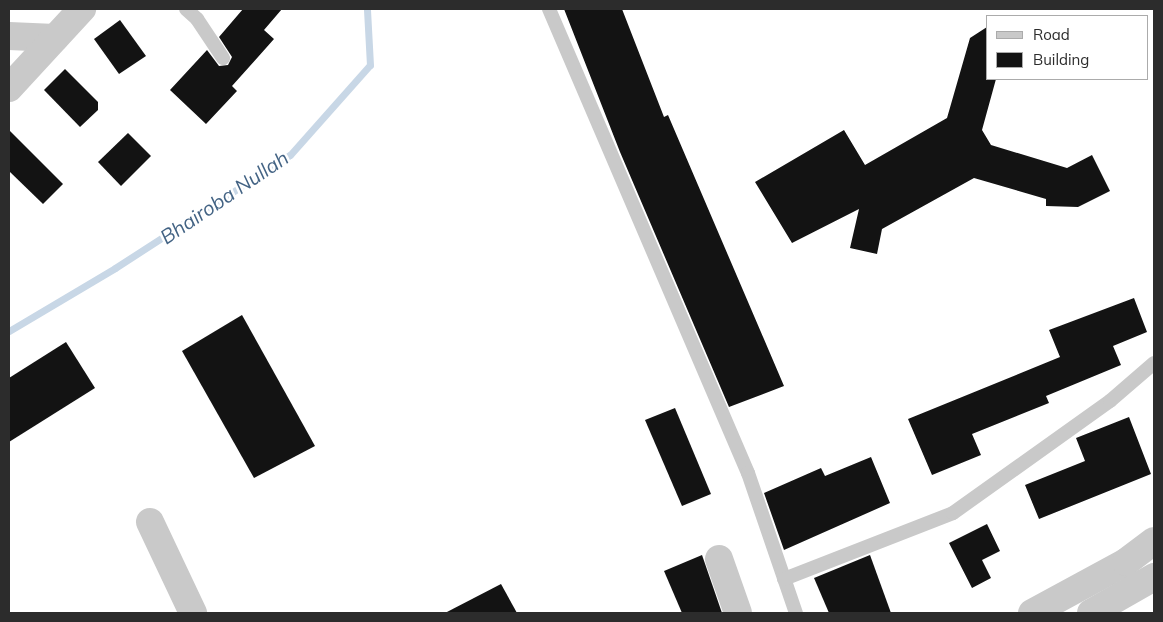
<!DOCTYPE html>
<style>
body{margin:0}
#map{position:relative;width:1163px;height:622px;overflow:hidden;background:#fff;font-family:Mulish,sans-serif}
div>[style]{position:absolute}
.stream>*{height:7px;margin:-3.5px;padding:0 3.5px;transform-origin:3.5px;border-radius:3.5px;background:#c8d7e6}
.building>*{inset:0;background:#131313}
.service>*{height:14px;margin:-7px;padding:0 7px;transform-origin:7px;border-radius:7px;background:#c9c9c9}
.minor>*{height:28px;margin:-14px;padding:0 14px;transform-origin:14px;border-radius:14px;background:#c9c9c9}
.tertiary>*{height:28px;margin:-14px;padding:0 14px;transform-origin:14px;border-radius:14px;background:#c9c9c9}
span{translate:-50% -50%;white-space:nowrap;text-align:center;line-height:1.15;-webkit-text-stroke:5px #fff;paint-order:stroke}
.water-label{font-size:20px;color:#436384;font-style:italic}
.frame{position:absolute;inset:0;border:10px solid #2c2c2c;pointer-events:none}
.legend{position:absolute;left:986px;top:15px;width:162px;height:65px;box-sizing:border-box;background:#fff;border:1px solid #ababab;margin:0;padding:6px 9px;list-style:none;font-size:15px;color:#2c2c2c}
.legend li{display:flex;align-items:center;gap:10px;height:25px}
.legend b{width:25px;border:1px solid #ababab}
</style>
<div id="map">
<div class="stream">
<div style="left:9px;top:331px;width:123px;rotate:-30.7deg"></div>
<div style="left:115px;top:268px;width:208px;rotate:-32.9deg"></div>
<div style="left:290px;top:155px;width:120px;rotate:-48.4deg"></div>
<div style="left:370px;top:65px;width:56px;rotate:-93.1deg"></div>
</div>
<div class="building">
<div style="clip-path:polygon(243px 9px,282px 9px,264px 30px,274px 39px,232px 86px,237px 91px,206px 124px,170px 90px,207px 50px,219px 66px,228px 65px,232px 57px,219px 37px)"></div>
<div style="clip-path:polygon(564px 9px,622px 9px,664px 117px,668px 115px,784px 386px,729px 407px,620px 152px)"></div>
<div style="clip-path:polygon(120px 20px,146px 56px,119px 74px,94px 39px)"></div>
<div style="clip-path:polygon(987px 27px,987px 79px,996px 79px,982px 130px,991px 145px,1067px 168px,1092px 155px,1110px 191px,1078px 207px,1046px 206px,1046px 199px,974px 178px,882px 229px,877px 254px,850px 248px,859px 209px,792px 243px,755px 182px,844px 130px,865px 165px,947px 118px,970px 38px)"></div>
<div style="clip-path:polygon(65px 69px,98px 102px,98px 110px,80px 127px,44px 90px)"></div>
<div style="clip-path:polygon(9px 130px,63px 184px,43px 204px,9px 171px)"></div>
<div style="clip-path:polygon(128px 133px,151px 156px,121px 186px,98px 162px)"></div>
<div style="clip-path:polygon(1134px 298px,1147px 332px,1113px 346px,1121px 365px,1046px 396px,1049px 403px,972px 434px,981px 455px,932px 475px,908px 419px,1060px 357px,1049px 330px)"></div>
<div style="clip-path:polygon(242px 315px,315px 446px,254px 478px,182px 351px)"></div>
<div style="clip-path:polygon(66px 342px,95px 388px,9px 442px,9px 378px)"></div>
<div style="clip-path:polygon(675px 408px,711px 494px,682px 506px,645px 420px)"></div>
<div style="clip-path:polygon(1129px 417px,1151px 474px,1039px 519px,1025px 485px,1085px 461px,1076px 438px)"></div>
<div style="clip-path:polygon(871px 457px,890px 503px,784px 550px,764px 493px,821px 468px,825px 476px)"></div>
<div style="clip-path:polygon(987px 524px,1000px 551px,982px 560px,991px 578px,972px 588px,949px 543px)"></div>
<div style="clip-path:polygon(702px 555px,722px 613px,682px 613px,664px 571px)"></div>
<div style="clip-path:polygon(870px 555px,891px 613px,829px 613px,814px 578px)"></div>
<div style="clip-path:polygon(501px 584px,517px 613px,445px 613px)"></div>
</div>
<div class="service">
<div style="left:186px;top:9px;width:15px;rotate:42deg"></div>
<div style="left:197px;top:19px;width:47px;rotate:56.3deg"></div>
<div style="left:549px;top:9px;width:505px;rotate:66.79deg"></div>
<div style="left:748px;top:473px;width:148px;rotate:71.1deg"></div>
<div style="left:784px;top:579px;width:181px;rotate:-21.3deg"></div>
<div style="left:953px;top:513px;width:193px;rotate:-35.5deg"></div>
<div style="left:1110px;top:401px;width:58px;rotate:-40.8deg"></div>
</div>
<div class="minor">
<div style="left:9px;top:36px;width:46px;rotate:2.5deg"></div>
<div style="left:9px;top:88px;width:108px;rotate:-47.3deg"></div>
<div style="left:150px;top:522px;width:101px;rotate:64.7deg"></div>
<div style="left:719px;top:559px;width:57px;rotate:70.6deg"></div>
</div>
<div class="tertiary">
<div style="left:1032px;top:613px;width:107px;rotate:-28.5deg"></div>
<div style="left:1126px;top:562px;width:35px;rotate:-37deg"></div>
<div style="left:1091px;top:613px;width:73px;rotate:-29.7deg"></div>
</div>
<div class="water-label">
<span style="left:224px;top:197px;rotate:-34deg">Bhairoba Nullah</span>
</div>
<div class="frame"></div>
<ul class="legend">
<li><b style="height:6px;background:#c9c9c9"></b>Road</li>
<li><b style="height:14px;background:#131313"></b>Building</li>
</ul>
</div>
